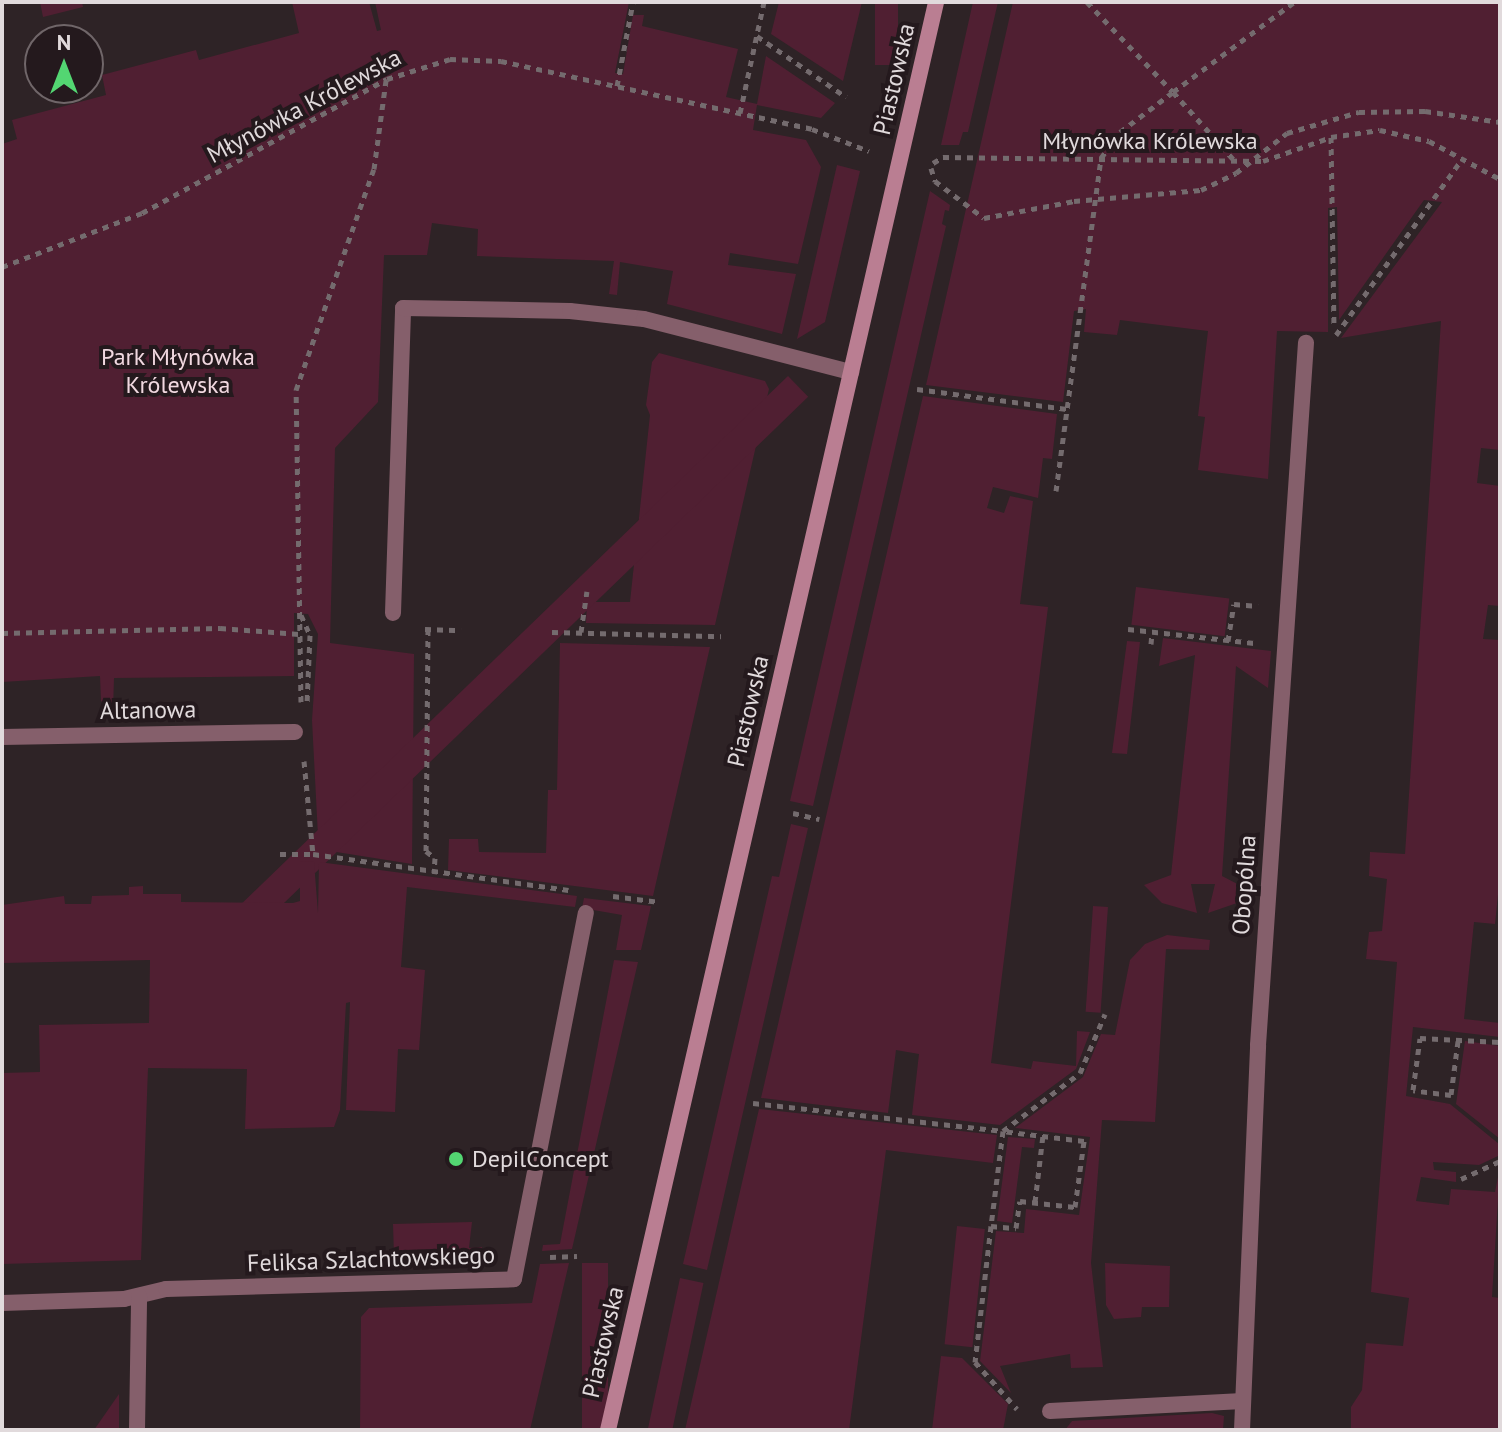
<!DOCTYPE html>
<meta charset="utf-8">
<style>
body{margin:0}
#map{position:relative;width:1502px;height:1432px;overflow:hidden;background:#2e2326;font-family:"PT Sans",sans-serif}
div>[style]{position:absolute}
.green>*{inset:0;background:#501f32;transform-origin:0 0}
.path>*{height:5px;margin-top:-2.5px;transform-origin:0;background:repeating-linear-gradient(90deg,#746b6e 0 6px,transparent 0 12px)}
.lane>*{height:16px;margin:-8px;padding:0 8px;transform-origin:8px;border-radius:8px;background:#855f6b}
.street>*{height:16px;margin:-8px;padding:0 8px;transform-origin:8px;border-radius:8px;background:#855f6b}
.secondary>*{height:16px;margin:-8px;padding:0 8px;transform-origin:8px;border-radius:8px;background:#ba7e92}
.dots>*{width:22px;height:22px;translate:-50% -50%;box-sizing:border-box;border:4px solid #24191d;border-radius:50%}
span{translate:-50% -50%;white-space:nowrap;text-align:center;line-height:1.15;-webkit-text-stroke:8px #24191d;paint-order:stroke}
.street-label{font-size:24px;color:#e1dadc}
.park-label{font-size:24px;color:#f1d8e0}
.poi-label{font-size:24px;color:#e1dadc}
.left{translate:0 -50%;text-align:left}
.frame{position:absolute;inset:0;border:4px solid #e1dadc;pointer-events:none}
.north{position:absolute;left:24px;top:24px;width:80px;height:80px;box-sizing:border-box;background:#24191d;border:2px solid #706669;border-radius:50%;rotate:0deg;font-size:22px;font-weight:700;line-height:32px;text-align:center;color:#e1dadc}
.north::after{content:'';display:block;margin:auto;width:28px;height:36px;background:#53d672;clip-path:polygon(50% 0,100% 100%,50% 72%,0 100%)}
</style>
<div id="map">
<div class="green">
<i style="clip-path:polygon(40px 2px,82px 2px,83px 7px,43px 17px)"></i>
<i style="clip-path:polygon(292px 2px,369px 2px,377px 31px,381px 30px,375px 2px,629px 2px,615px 73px,623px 74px,633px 15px,644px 15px,642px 26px,738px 49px,726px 97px,757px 104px,766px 56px,835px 103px,821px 118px,757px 105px,753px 130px,806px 140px,821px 167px,798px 264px,730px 253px,728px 265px,796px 274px,782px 334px,667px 304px,673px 271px,620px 262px,617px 295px,609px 294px,614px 261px,477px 256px,478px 229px,432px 223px,427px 255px,384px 255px,378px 402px,335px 448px,330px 643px,414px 654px,412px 864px,330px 851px,318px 836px,312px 720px,318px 634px,308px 614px,294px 613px,294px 676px,114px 678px,113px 710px,101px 701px,100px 676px,2px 682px,2px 144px,17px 139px,12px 120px,106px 95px,102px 75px,196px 50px,199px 60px,299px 33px)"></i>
<i style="clip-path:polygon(779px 2px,862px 2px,843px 81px,771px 34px)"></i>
<i style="left:875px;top:2px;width:23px;height:63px"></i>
<i style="clip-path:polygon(973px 2px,998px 2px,968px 132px,963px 132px,959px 145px,941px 145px)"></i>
<i style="clip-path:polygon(1013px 2px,1500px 2px,1500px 450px,1481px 448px,1477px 483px,1500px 486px,1500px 606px,1488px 605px,1483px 639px,1500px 640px,1500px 875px,1495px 924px,1474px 922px,1464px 1019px,1500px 1023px,1500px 1037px,1413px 1027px,1406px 1096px,1450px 1104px,1499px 1144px,1498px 1156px,1479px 1165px,1433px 1162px,1434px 1170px,1456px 1172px,1456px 1182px,1421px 1177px,1416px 1201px,1449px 1205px,1451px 1189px,1495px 1192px,1500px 1167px,1492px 1297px,1500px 1298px,1500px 1430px,1351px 1428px,1351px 1407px,1362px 1390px,1366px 1343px,1403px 1346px,1409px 1298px,1371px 1292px,1397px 962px,1366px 959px,1369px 932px,1382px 931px,1387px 879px,1369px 876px,1370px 852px,1405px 854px,1441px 321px,1341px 338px,1442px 202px,1424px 200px,1339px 320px,1337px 207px,1328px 208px,1328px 332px,1277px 331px,1268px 479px,1198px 470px,1205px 417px,1198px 416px,1208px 331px,1120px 320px,1117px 335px,1084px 332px,1086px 309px,1074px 311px,1063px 402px,926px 385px)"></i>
<i style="clip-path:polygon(837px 165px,860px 171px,825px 322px,797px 339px)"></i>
<i style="clip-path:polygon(930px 191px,950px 205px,949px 211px,945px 210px,942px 224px,946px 226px,813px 806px,790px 801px)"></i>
<i style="clip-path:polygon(659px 353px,765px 381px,769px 389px,715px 625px,586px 623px,587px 602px,630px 602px,650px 415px,646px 405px,652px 362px)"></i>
<i style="left:788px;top:376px;width:29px;height:888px;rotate:46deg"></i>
<i style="clip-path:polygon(923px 396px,1057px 414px,1052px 459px,1043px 458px,1038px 498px,993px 487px,987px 508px,1004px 513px,1010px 496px,1033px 501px,1020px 604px,1048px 607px,991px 1063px,1031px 1069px,1033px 1061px,1076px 1066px,1077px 1031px,1090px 1032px,1076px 1069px,1000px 1125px,912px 1115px,919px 1054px,896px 1050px,888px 1113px,761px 1098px)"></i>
<i style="left:1136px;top:587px;width:94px;height:38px;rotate:7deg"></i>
<i style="clip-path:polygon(1163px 638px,1271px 651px,1268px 688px,1236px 666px,1222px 876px,1247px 889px,1237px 903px,1208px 913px,1215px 884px,1191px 884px,1197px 913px,1162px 903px,1144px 885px,1171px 875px,1195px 655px,1159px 666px)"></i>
<i style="clip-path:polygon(1127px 641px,1140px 642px,1127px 754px,1112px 753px)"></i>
<i style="clip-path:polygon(560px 643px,710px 647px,653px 896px,448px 870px,449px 839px,478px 839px,479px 852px,546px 853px,548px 790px,557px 790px)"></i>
<i style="clip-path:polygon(791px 824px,808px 828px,707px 1270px,683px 1264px,772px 876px,779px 877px)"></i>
<i style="clip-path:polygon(300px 861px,314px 862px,318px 913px,319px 862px,577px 896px,575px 907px,407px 887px,401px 967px,425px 970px,419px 1050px,398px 1049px,395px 1112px,346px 1110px,350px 1002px,346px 1003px,340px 1110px,334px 1127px,245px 1129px,247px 1069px,148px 1068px,141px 1260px,2px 1264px,2px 1073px,40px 1072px,39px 1025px,149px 1023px,150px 960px,2px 963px,2px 905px,64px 896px,65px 904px,91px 904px,92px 896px,129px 895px,129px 887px,143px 886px,143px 894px,181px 894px,181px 902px,293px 903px,300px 901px)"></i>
<i style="clip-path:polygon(584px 898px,651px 906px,641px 950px,616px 950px,622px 915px,582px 908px)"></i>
<i style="left:1093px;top:906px;width:15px;height:106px;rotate:4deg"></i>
<i style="clip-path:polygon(1167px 935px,1210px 940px,1209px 950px,1166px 949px,1155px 1122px,1102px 1120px,1091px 1263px,1103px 1367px,1071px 1368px,1070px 1354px,1000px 1366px,1011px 1393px,980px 1361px,996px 1231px,1024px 1233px,1026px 1209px,1079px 1215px,1090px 1137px,1015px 1128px,1083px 1077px,1101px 1034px,1115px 1035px,1130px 960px,1145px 944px)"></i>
<i style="clip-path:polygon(614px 960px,638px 962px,572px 1249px,542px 1251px,543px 1245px,560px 1244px)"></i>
<i style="clip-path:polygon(1465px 1041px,1500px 1046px,1500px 1139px,1456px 1104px)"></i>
<i style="clip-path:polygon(759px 1109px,997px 1135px,993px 1163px,886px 1150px,849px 1430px,685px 1430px)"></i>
<i style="clip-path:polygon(1008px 1137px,1035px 1139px,1034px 1148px,1022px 1147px,1012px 1223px,997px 1221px)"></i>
<i style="clip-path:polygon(472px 1222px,469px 1248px,482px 1247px,482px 1253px,394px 1256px,393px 1224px)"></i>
<i style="left:957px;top:1226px;width:28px;height:119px;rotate:6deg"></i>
<i style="clip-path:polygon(569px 1263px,530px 1430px,360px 1430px,361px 1317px,369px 1308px,532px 1303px,540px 1264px)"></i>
<i style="left:582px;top:1263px;width:26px;height:171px"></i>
<i style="clip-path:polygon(1105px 1263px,1170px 1266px,1169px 1307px,1142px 1307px,1141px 1317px,1114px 1319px,1106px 1305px)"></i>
<i style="left:680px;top:1278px;width:24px;height:156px;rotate:12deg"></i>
<i style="clip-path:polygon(941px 1356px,962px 1358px,1008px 1404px,1003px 1430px,932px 1430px)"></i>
<i style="clip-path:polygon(119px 1394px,119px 1430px,94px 1430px)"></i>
<i style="clip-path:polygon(1212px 1413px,1224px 1416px,1223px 1430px,1065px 1430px,1072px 1421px)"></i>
</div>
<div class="path">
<i style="left:1087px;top:2px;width:124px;rotate:46.3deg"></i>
<i style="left:1173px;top:92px;width:151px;rotate:-36.6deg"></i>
<i style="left:757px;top:36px;width:108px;rotate:34.4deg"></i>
<i style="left:617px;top:86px;width:86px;rotate:-79.2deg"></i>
<i style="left:740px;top:113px;width:114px;rotate:-77.8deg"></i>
<i style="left:1331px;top:137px;width:189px;rotate:89.1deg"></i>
<i style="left:933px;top:163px;width:12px;rotate:-31deg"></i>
<i style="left:943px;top:157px;width:320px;rotate:0.7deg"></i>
<i style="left:1263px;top:161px;width:72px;rotate:-19.4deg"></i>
<i style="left:1331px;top:137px;width:49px;rotate:-8.1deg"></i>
<i style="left:1380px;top:130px;width:50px;rotate:12.7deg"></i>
<i style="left:1429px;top:141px;width:81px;rotate:28.2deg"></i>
<i style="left:931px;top:168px;width:14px;rotate:73deg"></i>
<i style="left:935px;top:181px;width:61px;rotate:37.1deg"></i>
<i style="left:984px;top:218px;width:92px;rotate:-10.7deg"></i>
<i style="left:1074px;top:201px;width:127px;rotate:-5deg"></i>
<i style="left:1201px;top:190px;width:39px;rotate:-26deg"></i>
<i style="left:1236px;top:173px;width:65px;rotate:-38.1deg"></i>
<i style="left:1287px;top:133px;width:75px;rotate:-16.3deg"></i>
<i style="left:1359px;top:112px;width:66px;rotate:-0.9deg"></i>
<i style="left:1425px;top:111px;width:76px;rotate:8.3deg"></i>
<i style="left:2px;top:267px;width:150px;rotate:-21.1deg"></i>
<i style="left:142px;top:213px;width:279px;rotate:-28.7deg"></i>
<i style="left:387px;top:79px;width:66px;rotate:-17.6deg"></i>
<i style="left:450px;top:59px;width:51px;rotate:2.2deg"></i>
<i style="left:501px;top:61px;width:318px;rotate:12.3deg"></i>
<i style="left:812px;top:129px;width:61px;rotate:21.1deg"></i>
<i style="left:1336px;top:335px;width:216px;rotate:-54.4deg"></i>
<i style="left:917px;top:389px;width:151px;rotate:7.6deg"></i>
<i style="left:1056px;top:491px;width:336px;rotate:-82.3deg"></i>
<i style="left:1101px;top:158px;width:32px;rotate:-54deg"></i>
<i style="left:1120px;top:132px;width:66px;rotate:-37deg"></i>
<i style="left:1173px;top:92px;width:93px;rotate:48.1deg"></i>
<i style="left:301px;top:615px;width:22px;rotate:66deg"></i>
<i style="left:310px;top:635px;width:68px;rotate:92.5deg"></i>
<i style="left:425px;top:629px;width:36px;rotate:2deg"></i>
<i style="left:428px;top:629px;width:222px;rotate:90.5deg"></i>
<i style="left:426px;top:851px;width:11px;rotate:38deg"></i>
<i style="left:435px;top:858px;width:15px;rotate:94deg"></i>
<i style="left:1128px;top:629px;width:127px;rotate:6.3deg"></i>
<i style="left:552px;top:632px;width:169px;rotate:1.4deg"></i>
<i style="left:581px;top:632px;width:41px;rotate:-81.7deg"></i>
<i style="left:2px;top:633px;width:218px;rotate:-1.3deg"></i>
<i style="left:220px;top:628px;width:79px;rotate:4.3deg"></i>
<i style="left:1228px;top:641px;width:37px;rotate:-81deg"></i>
<i style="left:1234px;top:604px;width:24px;rotate:5deg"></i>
<i style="left:1151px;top:644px;width:12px;rotate:-85deg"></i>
<i style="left:301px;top:702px;width:312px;rotate:-90.9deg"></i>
<i style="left:296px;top:390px;width:234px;rotate:-70.6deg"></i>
<i style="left:374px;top:169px;width:90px;rotate:-82.3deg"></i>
<i style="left:304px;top:761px;width:93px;rotate:84.5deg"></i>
<i style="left:793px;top:813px;width:27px;rotate:13deg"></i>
<i style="left:280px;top:854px;width:33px"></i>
<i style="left:313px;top:854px;width:258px;rotate:8deg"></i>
<i style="left:613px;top:896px;width:47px;rotate:7.3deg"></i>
<i style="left:1458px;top:1041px;width:54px;rotate:97.4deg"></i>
<i style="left:1451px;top:1095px;width:38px;rotate:-173deg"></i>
<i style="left:1413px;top:1090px;width:52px;rotate:-82.3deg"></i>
<i style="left:1420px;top:1038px;width:80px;rotate:2.9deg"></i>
<i style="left:753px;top:1103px;width:252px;rotate:6.4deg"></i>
<i style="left:1003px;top:1131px;width:96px;rotate:-37deg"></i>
<i style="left:1080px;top:1073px;width:64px;rotate:-67deg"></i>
<i style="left:1461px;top:1179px;width:43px;rotate:-24.8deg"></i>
<i style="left:1035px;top:1202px;width:67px;rotate:-83.2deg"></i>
<i style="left:991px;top:1226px;width:25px;rotate:5deg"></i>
<i style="left:1016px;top:1228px;width:27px;rotate:-82deg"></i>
<i style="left:1020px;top:1201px;width:55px;rotate:6.2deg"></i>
<i style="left:1075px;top:1207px;width:67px;rotate:-82.2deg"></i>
<i style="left:1084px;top:1141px;width:82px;rotate:-173deg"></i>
<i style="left:1003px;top:1131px;width:96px;rotate:97.2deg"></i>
<i style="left:991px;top:1226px;width:137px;rotate:96.7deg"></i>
<i style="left:975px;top:1362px;width:63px;rotate:48.2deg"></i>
<i style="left:550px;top:1257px;width:27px;rotate:-2deg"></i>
</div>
<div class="lane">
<i style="left:393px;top:613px;width:305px;rotate:-88.1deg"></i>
<i style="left:403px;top:308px;width:167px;rotate:1deg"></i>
<i style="left:570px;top:311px;width:74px;rotate:6.2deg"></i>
<i style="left:644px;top:319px;width:214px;rotate:14.4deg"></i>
<i style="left:1050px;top:1411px;width:193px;rotate:-3deg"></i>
</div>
<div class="street">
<i style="left:2px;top:737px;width:293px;rotate:-1deg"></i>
<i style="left:2px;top:1303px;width:122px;rotate:-1.9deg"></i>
<i style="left:124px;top:1299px;width:43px;rotate:-13.4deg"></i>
<i style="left:166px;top:1289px;width:348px;rotate:-1.6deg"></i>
<i style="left:514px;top:1279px;width:373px;rotate:-78.9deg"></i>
<i style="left:137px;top:1430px;width:134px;rotate:-89.1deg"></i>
<i style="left:1242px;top:1430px;width:385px;rotate:-87.6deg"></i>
<i style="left:1258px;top:1045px;width:704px;rotate:-86.09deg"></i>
</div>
<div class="secondary">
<i style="left:608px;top:1430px;width:1465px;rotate:-77.06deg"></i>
</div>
<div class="dots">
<i style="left:456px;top:1159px;background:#53d672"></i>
</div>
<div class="street-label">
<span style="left:894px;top:79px;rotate:-77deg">Piastowska</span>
<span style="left:304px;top:106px;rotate:-28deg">Młynówka Królewska</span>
<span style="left:1150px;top:141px">Młynówka Królewska</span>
<span style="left:148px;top:710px;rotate:-1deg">Altanowa</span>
<span style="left:748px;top:711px;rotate:-77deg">Piastowska</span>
<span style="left:1244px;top:885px;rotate:-86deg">Obopólna</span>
<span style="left:371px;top:1259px;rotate:-2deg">Feliksa Szlachtowskiego</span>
<span style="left:603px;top:1342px;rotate:-77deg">Piastowska</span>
</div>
<div class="park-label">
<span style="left:178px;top:371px">Park Młynówka<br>Królewska</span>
</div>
<div class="poi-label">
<span class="left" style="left:472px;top:1159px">DepilConcept</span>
</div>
<div class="frame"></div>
<div class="north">N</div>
</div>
